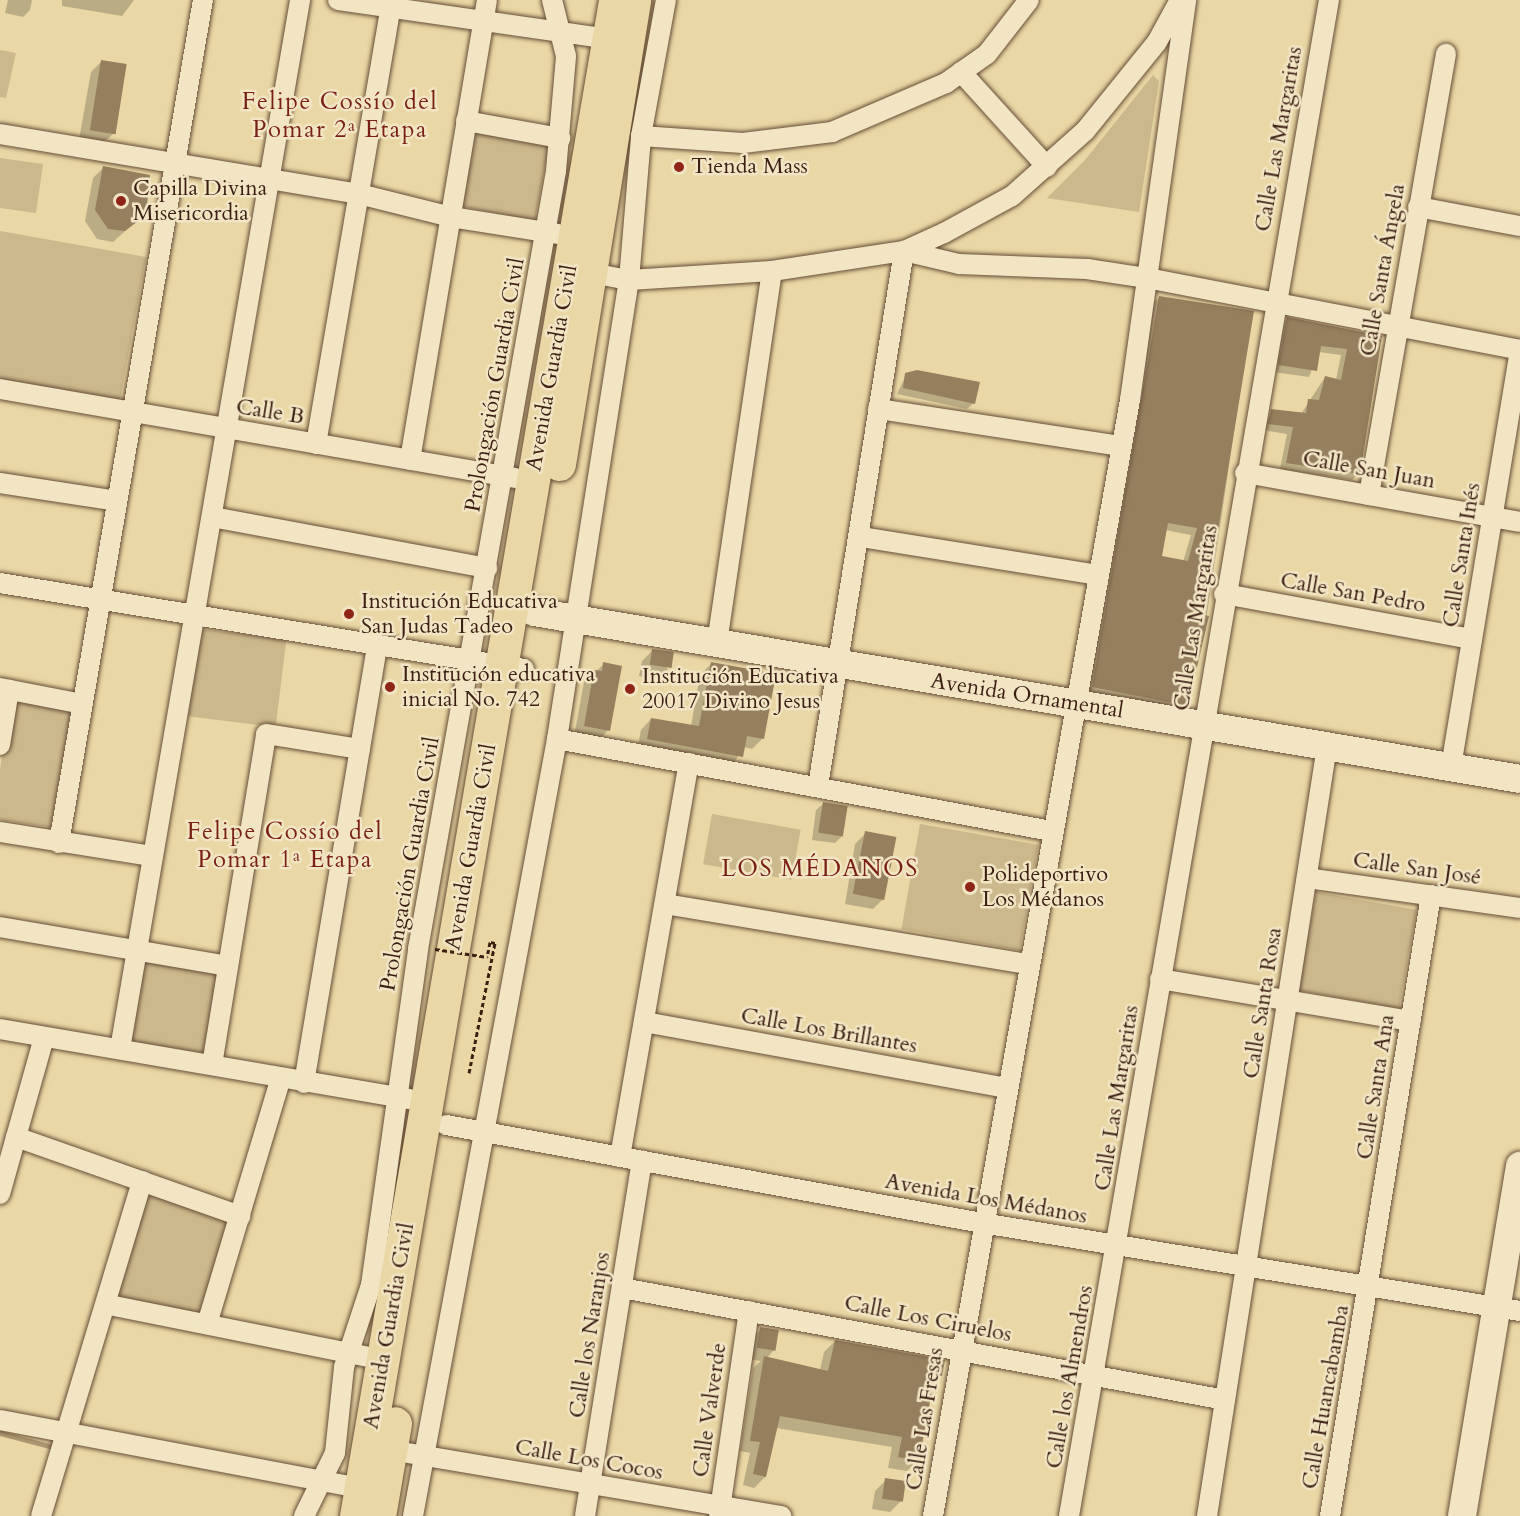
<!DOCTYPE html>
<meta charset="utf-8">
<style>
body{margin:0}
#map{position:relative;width:1520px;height:1516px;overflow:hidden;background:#e9d7a5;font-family:Cardo,serif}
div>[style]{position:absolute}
.green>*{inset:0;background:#cbb88c;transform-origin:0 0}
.shadow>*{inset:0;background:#0003}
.stream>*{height:5px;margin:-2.5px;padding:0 2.5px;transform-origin:2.5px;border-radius:2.5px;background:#ae9873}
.building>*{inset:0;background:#957f5e;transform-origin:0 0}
.path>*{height:3px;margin-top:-1.5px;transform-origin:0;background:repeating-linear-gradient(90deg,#3b1f12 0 4.5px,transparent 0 7.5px)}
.roads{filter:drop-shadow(0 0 2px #664d37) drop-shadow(0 0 2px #664d37)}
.street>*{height:20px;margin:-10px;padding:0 10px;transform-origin:10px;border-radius:10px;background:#f1e5c4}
.secondary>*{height:28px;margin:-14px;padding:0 14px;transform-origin:14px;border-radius:14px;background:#f1e5c4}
.highway>*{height:33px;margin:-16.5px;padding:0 16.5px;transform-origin:16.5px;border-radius:16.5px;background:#e9d7a5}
.path-bridge>*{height:3px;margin-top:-1.5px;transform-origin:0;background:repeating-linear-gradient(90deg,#3b1f12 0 4.5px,transparent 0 7.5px)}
.dots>*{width:16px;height:16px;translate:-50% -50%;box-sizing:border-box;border:3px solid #f1e5c4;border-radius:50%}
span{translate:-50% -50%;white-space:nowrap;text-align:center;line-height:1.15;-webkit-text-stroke:5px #f1e5c4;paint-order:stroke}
.street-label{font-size:22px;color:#3b1f12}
.poi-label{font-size:22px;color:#3b1f12}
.left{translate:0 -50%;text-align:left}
.neighbourhood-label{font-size:24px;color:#7a1f14;letter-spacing:1.5px}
</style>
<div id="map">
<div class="green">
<i style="clip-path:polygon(0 50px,16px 53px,6px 98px,0 97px)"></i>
<i style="clip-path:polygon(1153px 75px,1159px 81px,1139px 212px,1047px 198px,1085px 160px)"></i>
<i style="left:472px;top:129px;width:79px;height:78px;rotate:11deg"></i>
<i style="clip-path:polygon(0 158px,43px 164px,36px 213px,0 208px)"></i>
<i style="clip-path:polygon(0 231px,146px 257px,120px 401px,0 379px)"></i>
<i style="left:199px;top:629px;width:88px;height:88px;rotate:7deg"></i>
<i style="clip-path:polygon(13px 695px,72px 706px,51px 827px,0 820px,0 769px)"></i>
<i style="left:712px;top:814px;width:90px;height:51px;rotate:10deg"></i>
<i style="left:920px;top:824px;width:120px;height:107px;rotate:10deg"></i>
<i style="left:1316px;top:892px;width:102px;height:100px;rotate:10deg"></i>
<i style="left:143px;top:956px;width:79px;height:88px;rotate:11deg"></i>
<i style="left:144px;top:1194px;width:90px;height:108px;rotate:15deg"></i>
</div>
<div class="shadow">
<i style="clip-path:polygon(8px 0,32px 0,30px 10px,23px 17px,5px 13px)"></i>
<i style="clip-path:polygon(62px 0,134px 0,122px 16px,62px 6px)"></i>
<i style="clip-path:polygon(102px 61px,113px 134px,102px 144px,79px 140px,91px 72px)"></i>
<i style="clip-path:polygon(104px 167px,144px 214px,113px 242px,97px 239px,85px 221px,93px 178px)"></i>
<i style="clip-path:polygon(evenodd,1160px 297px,1252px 312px,1204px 634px,1187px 705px,1179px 713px,1085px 694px,1152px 304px,1160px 297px,1165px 530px,1191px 535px,1183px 562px,1160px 557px,1165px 530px)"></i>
<i style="clip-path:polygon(1287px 319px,1380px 337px,1358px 474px,1352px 480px,1280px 469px,1287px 434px,1263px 430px,1272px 410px,1301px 414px,1325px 377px,1336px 380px,1341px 355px,1319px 352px,1309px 377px,1273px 372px,1281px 325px)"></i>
<i style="clip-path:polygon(906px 375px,974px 403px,967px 409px,897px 394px)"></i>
<i style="clip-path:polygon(653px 650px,668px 669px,657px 680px,639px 676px,642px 661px)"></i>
<i style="clip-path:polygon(604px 664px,608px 730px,598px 741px,574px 737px,584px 682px)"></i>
<i style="clip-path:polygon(711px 664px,763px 738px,752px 749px,744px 747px,731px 767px,637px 750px,641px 730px,651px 719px,691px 726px,700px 675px)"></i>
<i style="clip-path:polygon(823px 804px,842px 836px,835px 843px,812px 840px,816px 810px)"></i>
<i style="clip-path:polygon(866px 833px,884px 898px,873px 909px,845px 904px,855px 844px)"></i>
<i style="clip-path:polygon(761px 1329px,774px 1350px,767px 1358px,820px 1370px,824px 1352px,835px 1341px,941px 1375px,932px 1384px,918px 1460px,907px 1471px,888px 1468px,892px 1447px,776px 1428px,765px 1477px,754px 1488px,743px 1485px,750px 1453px,740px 1451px,753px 1368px,761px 1361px,747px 1359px,750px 1340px)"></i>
<i style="clip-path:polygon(886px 1480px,901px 1501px,890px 1512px,872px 1509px,875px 1491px)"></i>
</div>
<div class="stream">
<i style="left:0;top:1433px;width:55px;rotate:14.8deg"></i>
</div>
<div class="building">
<i style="left:101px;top:60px;width:26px;height:71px;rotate:9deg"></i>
<i style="clip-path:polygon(103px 166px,150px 175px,146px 215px,125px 231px,108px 229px,95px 210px)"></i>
<i style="clip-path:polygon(evenodd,1159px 296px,1254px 311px,1204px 615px,1209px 616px,1188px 706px,1092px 687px,1159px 296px,1168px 523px,1197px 528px,1188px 561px,1162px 556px,1168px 523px)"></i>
<i style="clip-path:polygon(1287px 317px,1382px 336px,1360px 474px,1286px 463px,1293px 427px,1268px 424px,1271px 409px,1306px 413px,1308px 399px,1319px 400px,1325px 376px,1341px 380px,1347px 349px,1321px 346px,1317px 371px,1278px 365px)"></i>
<i style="clip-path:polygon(917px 370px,980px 382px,975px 404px,903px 388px,905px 373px)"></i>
<i style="left:652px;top:649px;width:22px;height:16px;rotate:8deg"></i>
<i style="clip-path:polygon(603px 662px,622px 666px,610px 731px,584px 726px,594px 670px,602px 671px)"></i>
<i style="clip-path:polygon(711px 662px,776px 674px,764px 739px,747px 736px,743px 757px,647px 739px,651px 718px,699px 726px)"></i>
<i style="left:823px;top:802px;width:25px;height:31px;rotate:9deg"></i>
<i style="left:865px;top:831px;width:32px;height:64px;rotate:11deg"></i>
<i style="left:760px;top:1327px;width:19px;height:21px;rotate:9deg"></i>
<i style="clip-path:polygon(835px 1340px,945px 1360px,942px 1376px,935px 1375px,919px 1461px,898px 1457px,902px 1437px,780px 1416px,766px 1477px,753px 1474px,760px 1442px,750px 1441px,764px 1356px,828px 1371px)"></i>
<i style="left:885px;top:1478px;width:21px;height:21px;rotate:8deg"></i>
</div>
<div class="path">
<i style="left:469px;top:1073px;width:133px;rotate:-78.7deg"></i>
<i style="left:495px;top:943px;width:5px;rotate:-169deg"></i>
<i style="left:490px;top:942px;width:15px;rotate:101deg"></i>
</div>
<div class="roads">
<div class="street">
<i style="left:338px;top:0;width:272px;rotate:8.2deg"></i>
<i style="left:961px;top:72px;width:128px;rotate:47.8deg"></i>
<i style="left:466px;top:121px;width:96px;rotate:10.3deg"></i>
<i style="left:0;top:134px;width:364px;rotate:9.5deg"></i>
<i style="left:359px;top:194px;width:95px;rotate:14deg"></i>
<i style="left:451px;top:217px;width:108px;rotate:9deg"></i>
<i style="left:641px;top:136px;width:102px;rotate:3.9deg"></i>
<i style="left:743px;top:143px;width:90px;rotate:-7deg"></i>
<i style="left:832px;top:132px;width:124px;rotate:-23.3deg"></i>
<i style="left:946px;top:83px;width:50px;rotate:-35.3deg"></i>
<i style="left:987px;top:54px;width:68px;rotate:-52.1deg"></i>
<i style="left:1418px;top:207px;width:104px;rotate:10.6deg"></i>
<i style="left:592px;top:273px;width:38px;rotate:11deg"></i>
<i style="left:629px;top:280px;width:143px;rotate:-3.6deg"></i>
<i style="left:772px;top:271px;width:134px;rotate:-8.6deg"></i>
<i style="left:904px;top:251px;width:44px;rotate:-24.2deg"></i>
<i style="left:944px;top:233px;width:77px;rotate:-28.6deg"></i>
<i style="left:1012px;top:196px;width:98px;rotate:-41.7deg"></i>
<i style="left:1085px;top:131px;width:114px;rotate:-51deg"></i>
<i style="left:1157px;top:42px;width:48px;rotate:-61.3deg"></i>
<i style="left:0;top:389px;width:523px;rotate:9.8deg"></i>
<i style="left:878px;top:409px;width:246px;rotate:8.7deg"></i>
<i style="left:316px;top:444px;width:441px;rotate:-80.3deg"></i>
<i style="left:410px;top:460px;width:466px;rotate:-80.5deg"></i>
<i style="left:1245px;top:473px;width:279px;rotate:10.1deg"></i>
<i style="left:0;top:483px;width:118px;rotate:8.7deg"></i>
<i style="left:1369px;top:495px;width:448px;rotate:-80.1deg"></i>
<i style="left:212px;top:517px;width:280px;rotate:10.5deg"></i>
<i style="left:861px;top:537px;width:239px;rotate:9.1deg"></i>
<i style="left:0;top:583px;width:531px;rotate:9.32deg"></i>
<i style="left:1224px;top:594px;width:252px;rotate:10.3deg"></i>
<i style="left:717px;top:643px;width:376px;rotate:-81.6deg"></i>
<i style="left:0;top:688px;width:84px;rotate:11deg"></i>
<i style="left:557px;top:739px;width:502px;rotate:10.55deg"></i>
<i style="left:0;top:745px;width:56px;rotate:-80.7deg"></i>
<i style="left:818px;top:786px;width:542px;rotate:-80.87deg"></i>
<i style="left:904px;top:251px;width:57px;rotate:13.3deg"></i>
<i style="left:959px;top:264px;width:128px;rotate:2.2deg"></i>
<i style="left:1087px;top:269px;width:61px;rotate:8.5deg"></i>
<i style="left:1147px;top:278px;width:380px;rotate:10.9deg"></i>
<i style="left:1520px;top:350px;width:423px;rotate:99.4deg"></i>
<i style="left:0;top:832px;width:153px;rotate:9deg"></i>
<i style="left:59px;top:843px;width:855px;rotate:-80.31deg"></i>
<i style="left:1307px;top:878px;width:215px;rotate:8deg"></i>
<i style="left:665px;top:904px;width:367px;rotate:9.4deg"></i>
<i style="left:0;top:927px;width:231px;rotate:9.7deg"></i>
<i style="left:1160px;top:979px;width:254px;rotate:9.5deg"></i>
<i style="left:644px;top:1022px;width:368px;rotate:10.3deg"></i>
<i style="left:0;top:1029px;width:416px;rotate:9.7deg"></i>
<i style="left:120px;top:1049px;width:1064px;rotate:-80.26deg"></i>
<i style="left:212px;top:1065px;width:335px;rotate:-80.7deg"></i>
<i style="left:266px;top:734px;width:95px;rotate:9.1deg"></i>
<i style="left:304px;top:1083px;width:444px;rotate:-80.5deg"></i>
<i style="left:446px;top:1125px;width:545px;rotate:10.36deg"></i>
<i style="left:982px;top:1223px;width:545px;rotate:9.29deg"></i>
<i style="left:16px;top:1137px;width:238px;rotate:19.4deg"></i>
<i style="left:620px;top:1157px;width:400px;rotate:-80.1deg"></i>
<i style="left:0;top:1194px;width:163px;rotate:-74.3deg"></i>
<i style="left:622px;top:1288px;width:613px;rotate:10.52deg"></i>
<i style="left:109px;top:1305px;width:280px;rotate:11.3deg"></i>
<i style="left:207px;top:1324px;width:257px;rotate:-73.3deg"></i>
<i style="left:0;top:1420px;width:366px;rotate:10.7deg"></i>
<i style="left:390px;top:1450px;width:397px;rotate:9.6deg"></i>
<i style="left:41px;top:1516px;width:350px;rotate:-73.2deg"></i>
<i style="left:304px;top:1516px;width:70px;rotate:-63.8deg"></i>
<i style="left:335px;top:1453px;width:86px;rotate:-84deg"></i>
<i style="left:344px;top:1367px;width:86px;rotate:-71.8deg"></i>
<i style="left:371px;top:1285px;width:339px;rotate:-82deg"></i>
<i style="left:418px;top:949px;width:790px;rotate:-79.94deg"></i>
<i style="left:556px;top:171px;width:115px;rotate:-85deg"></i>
<i style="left:566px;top:56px;width:58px;rotate:-104deg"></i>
<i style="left:413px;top:1516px;width:790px;rotate:-79.5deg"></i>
<i style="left:557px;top:739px;width:465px;rotate:-81.1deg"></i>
<i style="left:629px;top:280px;width:144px;rotate:-85.2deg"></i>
<i style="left:641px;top:136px;width:138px;rotate:-79.6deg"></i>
<i style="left:585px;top:1516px;width:360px;rotate:-80.9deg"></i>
<i style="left:719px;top:1516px;width:207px;rotate:-81.7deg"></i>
<i style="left:933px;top:1516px;width:1133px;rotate:-79.99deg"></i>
<i style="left:1130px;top:400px;width:404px;rotate:-82deg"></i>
<i style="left:1069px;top:1516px;width:1538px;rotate:-80.27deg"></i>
<i style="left:1207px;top:1516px;width:779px;rotate:-81.14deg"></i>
<i style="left:1330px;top:1516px;width:629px;rotate:-80.76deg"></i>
</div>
<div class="secondary">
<i style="left:534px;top:612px;width:1000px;rotate:9.61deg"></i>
<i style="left:1462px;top:1516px;width:355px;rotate:-80.6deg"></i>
</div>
<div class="highway">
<i style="left:559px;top:464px;width:470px;rotate:-80.8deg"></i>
<i style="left:356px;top:1516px;width:1538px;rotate:-80.3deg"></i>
<i style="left:379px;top:1516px;width:94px;rotate:-80.2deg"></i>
</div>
</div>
<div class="path-bridge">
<i style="left:435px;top:949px;width:53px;rotate:8.7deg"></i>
</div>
<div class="dots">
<i style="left:679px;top:167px;background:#8f2418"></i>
<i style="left:121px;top:201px;background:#8f2418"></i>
<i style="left:349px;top:614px;background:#8f2418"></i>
<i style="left:390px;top:687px;background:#8f2418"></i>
<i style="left:630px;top:689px;background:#8f2418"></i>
<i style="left:970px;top:887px;background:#8f2418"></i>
</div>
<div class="street-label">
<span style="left:1279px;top:139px;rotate:-80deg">Calle Las Margaritas</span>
<span style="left:1383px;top:270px;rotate:-80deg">Calle Santa Ángela</span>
<span style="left:552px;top:368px;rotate:-80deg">Avenida Guardia Civil</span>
<span style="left:495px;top:385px;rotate:-80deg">Prolongación Guardia Civil</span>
<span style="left:270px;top:412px;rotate:9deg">Calle B</span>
<span style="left:1369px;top:470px;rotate:10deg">Calle San Juan</span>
<span style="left:1462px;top:555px;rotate:-81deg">Calle Santa Inés</span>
<span style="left:1353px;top:593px;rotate:10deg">Calle San Pedro</span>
<span style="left:1196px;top:618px;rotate:-81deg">Calle Las Margaritas</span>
<span style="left:1027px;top:696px;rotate:9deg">Avenida Ornamental</span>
<span style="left:471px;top:847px;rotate:-80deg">Avenida Guardia Civil</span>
<span style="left:410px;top:864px;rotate:-80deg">Prolongación Guardia Civil</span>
<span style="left:1417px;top:869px;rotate:8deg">Calle San José</span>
<span style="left:1263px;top:1003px;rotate:-81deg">Calle Santa Rosa</span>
<span style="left:829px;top:1031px;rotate:10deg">Calle Los Brillantes</span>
<span style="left:1376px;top:1087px;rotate:-81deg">Calle Santa Ana</span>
<span style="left:1117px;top:1098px;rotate:-81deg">Calle Las Margaritas</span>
<span style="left:986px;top:1199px;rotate:10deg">Avenida Los Médanos</span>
<span style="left:928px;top:1319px;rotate:11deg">Calle Los Ciruelos</span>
<span style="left:389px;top:1326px;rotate:-80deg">Avenida Guardia Civil</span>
<span style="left:590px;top:1335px;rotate:-81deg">Calle los Naranjos</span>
<span style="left:1070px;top:1377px;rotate:-80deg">Calle los Almendros</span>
<span style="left:1326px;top:1397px;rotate:-80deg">Calle Huancabamba</span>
<span style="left:710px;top:1410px;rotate:-82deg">Calle Valverde</span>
<span style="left:925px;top:1419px;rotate:-81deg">Calle Las Fresas</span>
<span style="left:589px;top:1460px;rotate:10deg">Calle Los Cocos</span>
</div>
<div class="poi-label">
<span class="left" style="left:691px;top:167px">Tienda Mass</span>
<span class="left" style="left:133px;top:201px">Capilla Divina<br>Misericordia</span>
<span class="left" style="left:361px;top:614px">Institución Educativa<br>San Judas Tadeo</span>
<span class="left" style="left:402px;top:687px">Institución educativa<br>inicial No. 742</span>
<span class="left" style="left:642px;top:689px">Institución Educativa<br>20017 Divino Jesus</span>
<span class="left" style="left:982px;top:887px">Polideportivo<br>Los Médanos</span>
</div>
<div class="neighbourhood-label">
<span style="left:340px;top:116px">Felipe Cossío del<br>Pomar 2ª Etapa</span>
<span style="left:285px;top:846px">Felipe Cossío del<br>Pomar 1ª Etapa</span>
<span style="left:820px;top:869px">LOS MÉDANOS</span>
</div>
</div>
